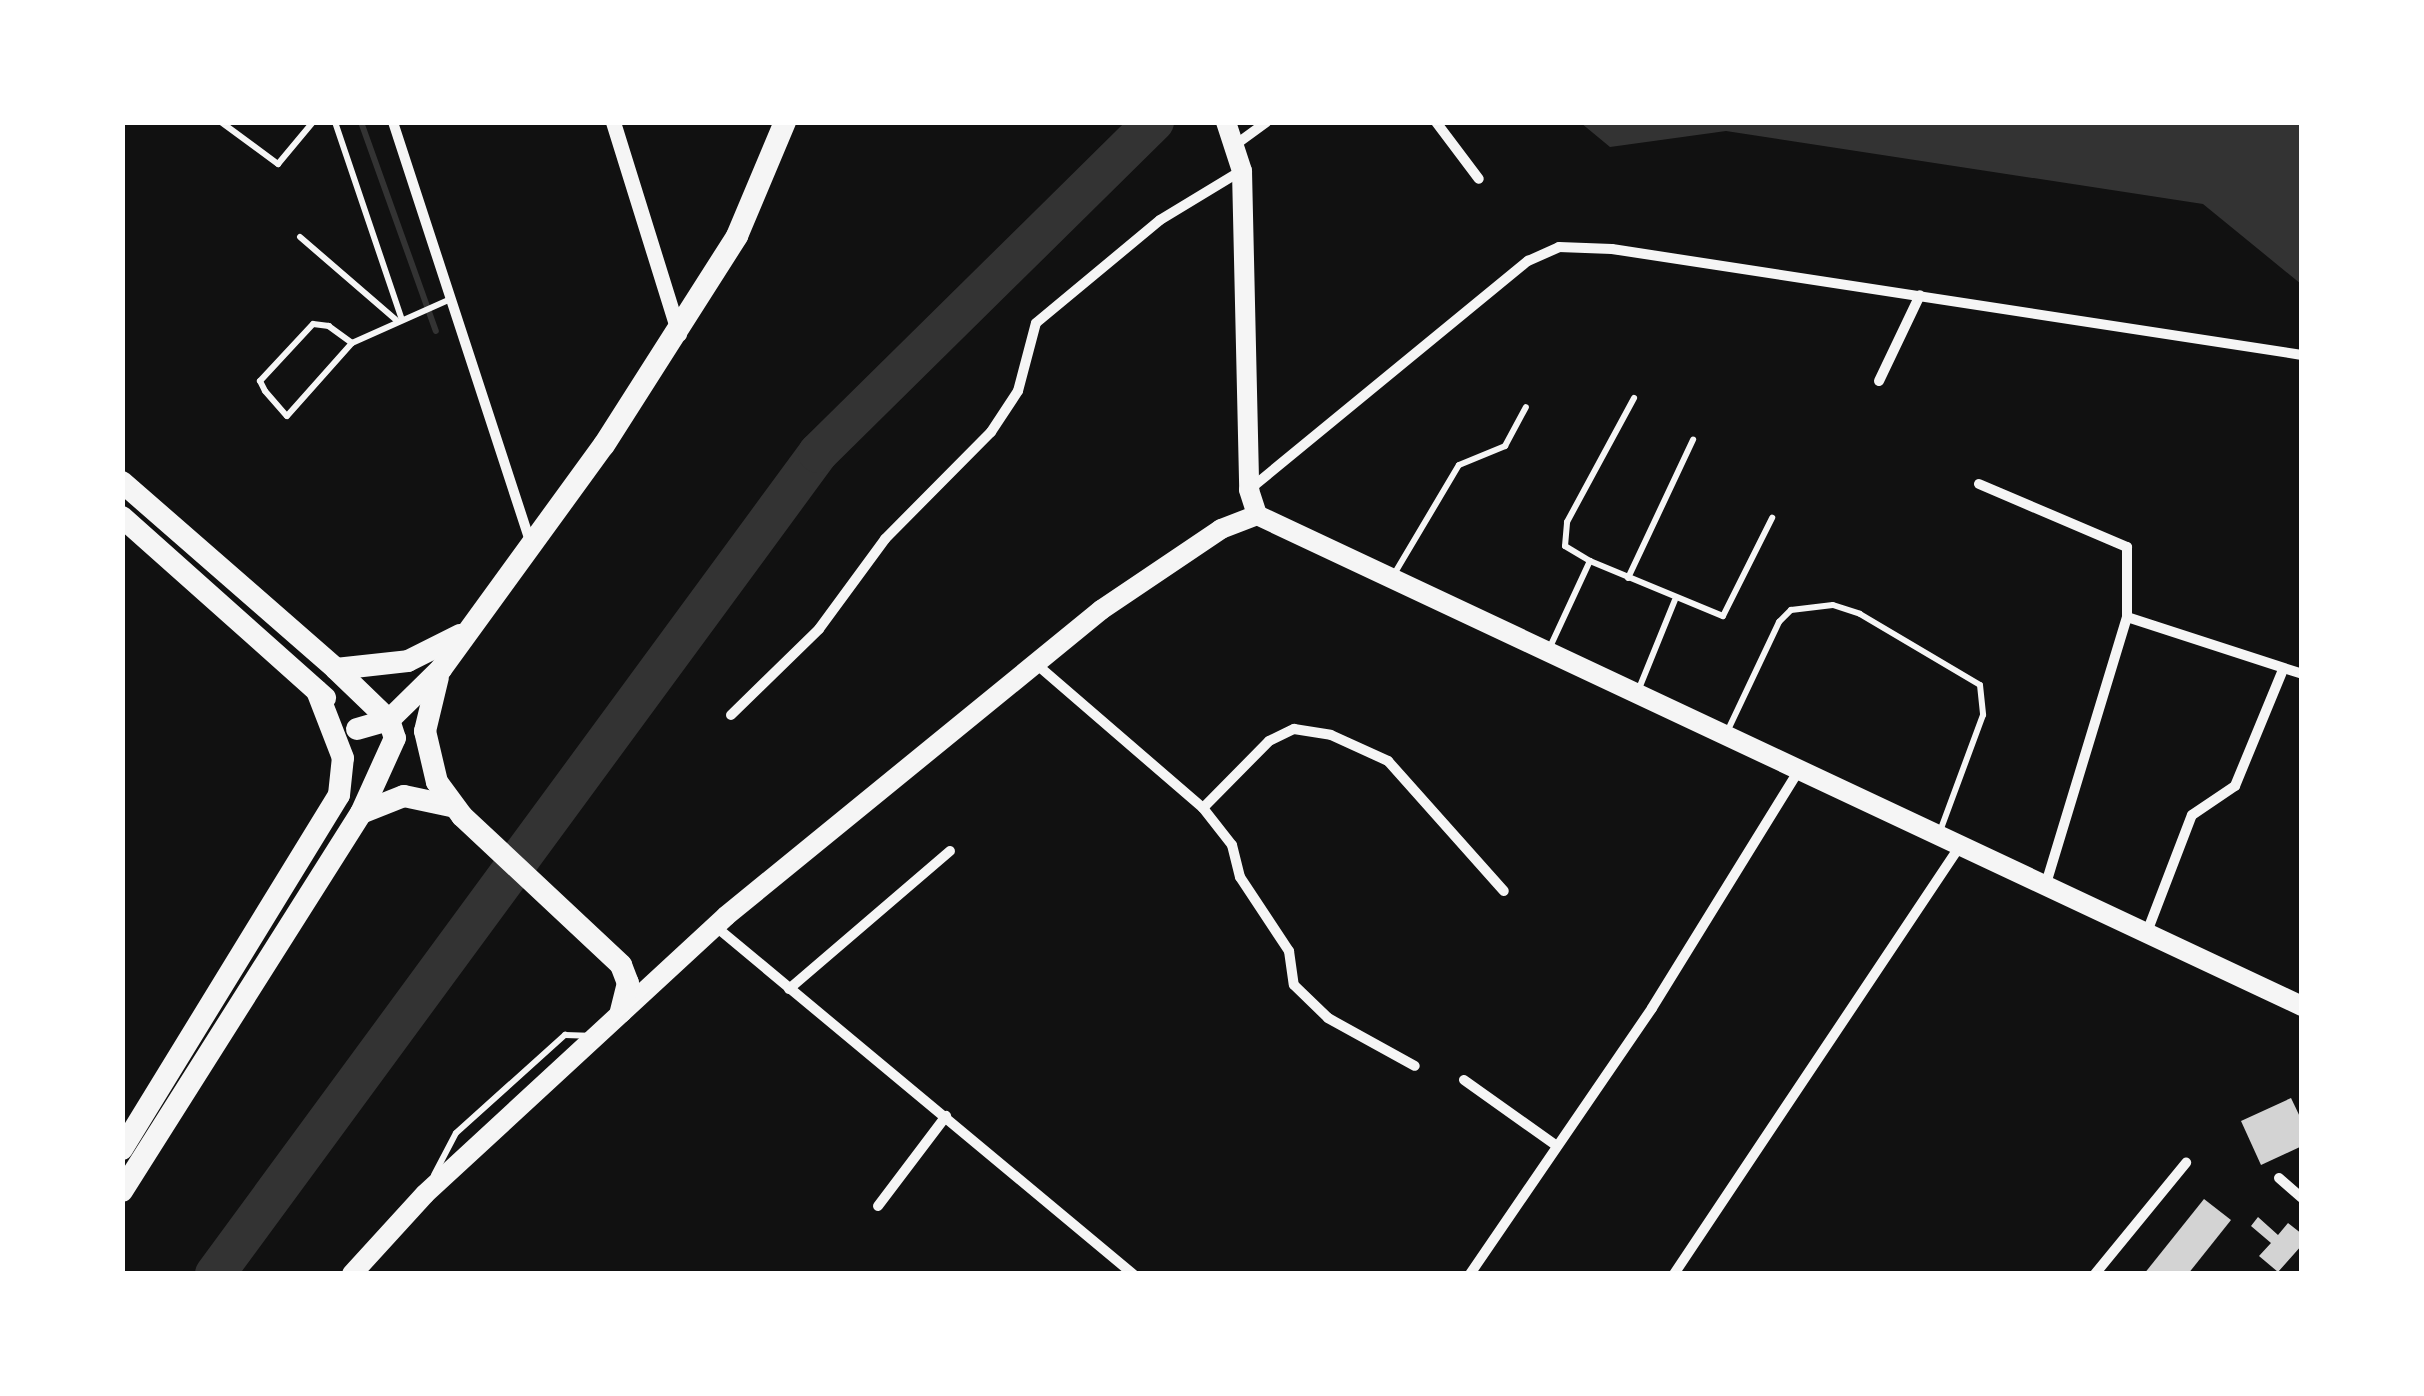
<!DOCTYPE html>
<style>
body{margin:0}
#map{position:relative;width:2424px;height:1396px;overflow:hidden;background:#111;font-family:"DejaVu Sans",sans-serif}
div>[style]{position:absolute}
.water>*{inset:0;background:#333}
.stream>*{height:6px;margin:-3px;padding:0 3px;transform-origin:3px;border-radius:3px;background:#333}
.river>*{height:40px;margin:-20px;padding:0 20px;transform-origin:20px;border-radius:20px;background:#333}
.building>*{inset:0;background:#d3d3d3}
.service>*{height:6px;margin:-3px;padding:0 3px;transform-origin:3px;border-radius:3px;background:#f5f5f5}
.minor>*{height:10px;margin:-5px;padding:0 5px;transform-origin:5px;border-radius:5px;background:#f5f5f5}
.tertiary>*{height:15px;margin:-7.5px;padding:0 7.5px;transform-origin:7.5px;border-radius:7.5px;background:#f5f5f5}
.primary>*{height:20px;margin:-10px;padding:0 10px;transform-origin:10px;border-radius:10px;background:#f5f5f5}
.trunk>*{height:22px;margin:-11px;padding:0 11px;transform-origin:11px;border-radius:11px;background:#f5f5f5}
span{translate:-50% -50%;white-space:nowrap;text-align:center;line-height:1.15;-webkit-text-stroke:10px #fff;paint-order:stroke}
.frame{position:absolute;inset:0;border:125px solid #fff;pointer-events:none}
</style>
<div id="map">
<div class="water">
<i style="clip-path:polygon(1581px 123px,2301px 123px,2301px 284px,2203px 204px,1726px 131px,1610px 147px)"></i>
</div>
<div class="stream">
<i style="left:361px;top:122px;width:222px;rotate:70.3deg"></i>
</div>
<div class="river">
<i style="left:215px;top:1274px;width:1019px;rotate:-53.7deg"></i>
<i style="left:818px;top:453px;width:472px;rotate:-44.6deg"></i>
</div>
<div class="building">
<i style="clip-path:polygon(2291px 1098px,2302px 1121px,2302px 1146px,2261px 1165px,2241px 1121px)"></i>
<i style="clip-path:polygon(2204px 1199px,2231px 1220px,2188px 1274px,2144px 1274px)"></i>
<i style="clip-path:polygon(2258px 1217px,2278px 1235px,2288px 1223px,2302px 1234px,2302px 1245px,2278px 1272px,2259px 1256px,2271px 1243px,2251px 1226px)"></i>
</div>
<div class="service">
<i style="left:221px;top:122px;width:71px;rotate:36.4deg"></i>
<i style="left:278px;top:164px;width:55px;rotate:-50.2deg"></i>
<i style="left:335px;top:122px;width:206px;rotate:71.3deg"></i>
<i style="left:300px;top:237px;width:127px;rotate:40.8deg"></i>
<i style="left:352px;top:343px;width:29px;rotate:-144deg"></i>
<i style="left:329px;top:326px;width:16px;rotate:-173deg"></i>
<i style="left:313px;top:324px;width:78px;rotate:132.9deg"></i>
<i style="left:260px;top:381px;width:11px;rotate:63deg"></i>
<i style="left:265px;top:391px;width:33px;rotate:49deg"></i>
<i style="left:287px;top:416px;width:98px;rotate:-48.3deg"></i>
<i style="left:352px;top:343px;width:108px;rotate:-24deg"></i>
<i style="left:1590px;top:561px;width:144px;rotate:22.5deg"></i>
<i style="left:1723px;top:616px;width:110px;rotate:-63.4deg"></i>
<i style="left:1393px;top:576px;width:129px;rotate:-59.3deg"></i>
<i style="left:1459px;top:465px;width:50px;rotate:-22.4deg"></i>
<i style="left:1505px;top:446px;width:44px;rotate:-61.7deg"></i>
<i style="left:1628px;top:578px;width:153px;rotate:-64.8deg"></i>
<i style="left:1550px;top:647px;width:95px;rotate:-65.1deg"></i>
<i style="left:1590px;top:561px;width:29px;rotate:-149deg"></i>
<i style="left:1565px;top:546px;width:24px;rotate:-85deg"></i>
<i style="left:1567px;top:522px;width:141px;rotate:-61.6deg"></i>
<i style="left:1638px;top:691px;width:98px;rotate:-67.9deg"></i>
<i style="left:1727px;top:732px;width:122px;rotate:-64.7deg"></i>
<i style="left:1779px;top:622px;width:17px;rotate:-45deg"></i>
<i style="left:1791px;top:610px;width:42px;rotate:-6.8deg"></i>
<i style="left:1833px;top:605px;width:28px;rotate:18deg"></i>
<i style="left:1860px;top:614px;width:139px;rotate:30.6deg"></i>
<i style="left:1980px;top:685px;width:30px;rotate:84deg"></i>
<i style="left:1983px;top:715px;width:124px;rotate:110.3deg"></i>
<i style="left:434px;top:1175px;width:47px;rotate:-62.4deg"></i>
<i style="left:456px;top:1133px;width:147px;rotate:-42deg"></i>
<i style="left:565px;top:1035px;width:23px;rotate:2deg"></i>
</div>
<div class="minor">
<i style="left:393px;top:122px;width:440px;rotate:71.9deg"></i>
<i style="left:1436px;top:122px;width:71px;rotate:53deg"></i>
<i style="left:1235px;top:145px;width:39px;rotate:-36deg"></i>
<i style="left:1879px;top:381px;width:95px;rotate:-64.5deg"></i>
<i style="left:1979px;top:484px;width:161px;rotate:23.1deg"></i>
<i style="left:2127px;top:547px;width:70px;rotate:90deg"></i>
<i style="left:2127px;top:617px;width:278px;rotate:106.9deg"></i>
<i style="left:1250px;top:489px;width:360px;rotate:-39.4deg"></i>
<i style="left:1528px;top:261px;width:34px;rotate:-24deg"></i>
<i style="left:1559px;top:247px;width:53px;rotate:2.2deg"></i>
<i style="left:1612px;top:249px;width:698px;rotate:8.73deg"></i>
<i style="left:2127px;top:617px;width:184px;rotate:18deg"></i>
<i style="left:1035px;top:663px;width:222px;rotate:40.8deg"></i>
<i style="left:1203px;top:808px;width:47px;rotate:51.9deg"></i>
<i style="left:1232px;top:845px;width:33px;rotate:76deg"></i>
<i style="left:1240px;top:877px;width:89px;rotate:56.5deg"></i>
<i style="left:1289px;top:951px;width:34px;rotate:82deg"></i>
<i style="left:1294px;top:985px;width:47px;rotate:44.1deg"></i>
<i style="left:1328px;top:1018px;width:99px;rotate:28.9deg"></i>
<i style="left:731px;top:715px;width:123px;rotate:-44.3deg"></i>
<i style="left:819px;top:629px;width:112px;rotate:-53.7deg"></i>
<i style="left:885px;top:539px;width:151px;rotate:-45.3deg"></i>
<i style="left:991px;top:432px;width:49px;rotate:-56.6deg"></i>
<i style="left:1018px;top:391px;width:70px;rotate:-75.2deg"></i>
<i style="left:1036px;top:323px;width:161px;rotate:-39.7deg"></i>
<i style="left:1160px;top:220px;width:95px;rotate:-31.2deg"></i>
<i style="left:1203px;top:808px;width:94px;rotate:-45.4deg"></i>
<i style="left:1269px;top:741px;width:28px;rotate:-26deg"></i>
<i style="left:1294px;top:729px;width:37px;rotate:9deg"></i>
<i style="left:1331px;top:735px;width:63px;rotate:24.5deg"></i>
<i style="left:1388px;top:761px;width:174px;rotate:48.3deg"></i>
<i style="left:715px;top:926px;width:544px;rotate:39.78deg"></i>
<i style="left:2147px;top:932px;width:125px;rotate:-69deg"></i>
<i style="left:2192px;top:815px;width:52px;rotate:-34deg"></i>
<i style="left:2235px;top:786px;width:123px;rotate:-67.6deg"></i>
<i style="left:789px;top:989px;width:212px;rotate:-40.6deg"></i>
<i style="left:1464px;top:1080px;width:114px;rotate:35.4deg"></i>
<i style="left:2279px;top:1178px;width:30px;rotate:41deg"></i>
<i style="left:878px;top:1206px;width:113px;rotate:-52.9deg"></i>
<i style="left:1470px;top:1274px;width:322px;rotate:-55.6deg"></i>
<i style="left:1652px;top:1008px;width:280px;rotate:-58.3deg"></i>
<i style="left:1674px;top:1274px;width:518px;rotate:-56.25deg"></i>
<i style="left:2095px;top:1274px;width:144px;rotate:-50.7deg"></i>
</div>
<div class="tertiary">
<i style="left:613px;top:122px;width:222px;rotate:72.7deg"></i>
</div>
<div class="primary">
<i style="left:1226px;top:122px;width:52px;rotate:71.9deg"></i>
<i style="left:1242px;top:171px;width:319px;rotate:88.7deg"></i>
<i style="left:1249px;top:490px;width:26px;rotate:72deg"></i>
<i style="left:1257px;top:515px;width:1155px;rotate:25.17deg"></i>
<i style="left:352px;top:1274px;width:108px;rotate:-47.6deg"></i>
<i style="left:425px;top:1194px;width:410px;rotate:-42.7deg"></i>
<i style="left:726px;top:916px;width:484px;rotate:-39.2deg"></i>
<i style="left:1101px;top:610px;width:145px;rotate:-34deg"></i>
<i style="left:1221px;top:529px;width:39px;rotate:-21deg"></i>
</div>
<div class="trunk">
<i style="left:122px;top:482px;width:284px;rotate:41.1deg"></i>
<i style="left:336px;top:669px;width:74px;rotate:43.9deg"></i>
<i style="left:389px;top:720px;width:19px;rotate:72deg"></i>
<i style="left:395px;top:738px;width:82px;rotate:114.4deg"></i>
<i style="left:361px;top:813px;width:447px;rotate:122.3deg"></i>
<i style="left:122px;top:517px;width:272px;rotate:41.7deg"></i>
<i style="left:336px;top:669px;width:72px;rotate:-6.3deg"></i>
<i style="left:408px;top:661px;width:58px;rotate:-26.6deg"></i>
<i style="left:438px;top:677px;width:56px;rotate:103.5deg"></i>
<i style="left:425px;top:731px;width:52px;rotate:76.8deg"></i>
<i style="left:437px;top:782px;width:42px;rotate:53.7deg"></i>
<i style="left:462px;top:816px;width:218px;rotate:43.1deg"></i>
<i style="left:621px;top:965px;width:19px;rotate:69deg"></i>
<i style="left:628px;top:983px;width:30px;rotate:104deg"></i>
<i style="left:357px;top:729px;width:33px;rotate:-16deg"></i>
<i style="left:389px;top:720px;width:73px;rotate:-44.4deg"></i>
<i style="left:441px;top:669px;width:277px;rotate:-54deg"></i>
<i style="left:604px;top:445px;width:248px;rotate:-57.5deg"></i>
<i style="left:737px;top:236px;width:124px;rotate:-67.2deg"></i>
<i style="left:361px;top:813px;width:46px;rotate:-21.6deg"></i>
<i style="left:404px;top:796px;width:48px;rotate:12deg"></i>
<i style="left:122px;top:1149px;width:415px;rotate:-58.5deg"></i>
<i style="left:339px;top:795px;width:37px;rotate:-84deg"></i>
<i style="left:343px;top:758px;width:72px;rotate:-111.2deg"></i>
</div>
<div class="frame"></div>
</div>
